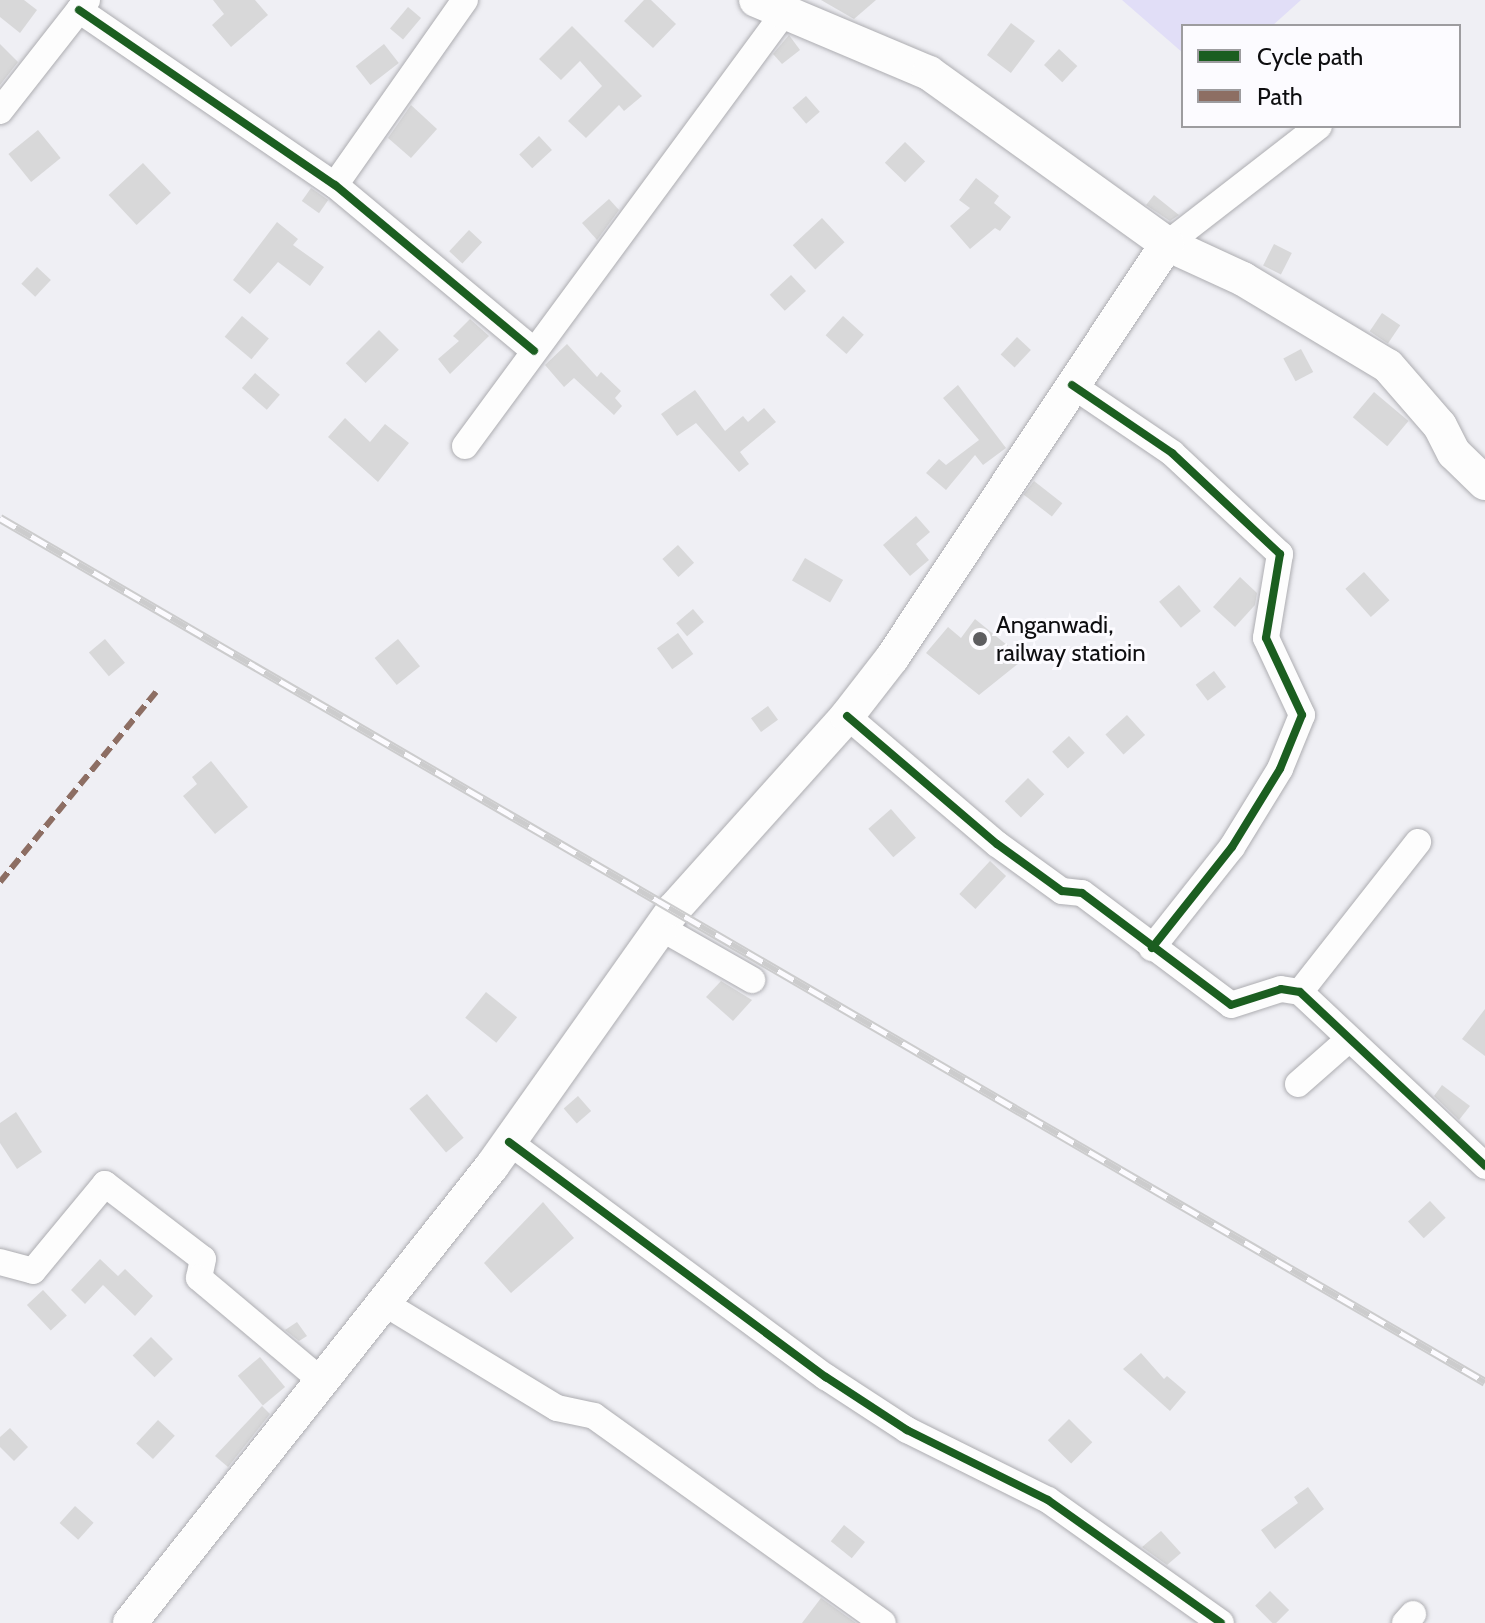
<!DOCTYPE html>
<style>
body{margin:0}
#map{position:relative;width:1485px;height:1623px;overflow:hidden;background:#efeff4;font-family:Cabin,sans-serif}
div>[style]{position:absolute}
.green>*{inset:0;background:#e1def7}
.building>*{inset:0;background:#d8d8d9;transform-origin:0 0}
.roads{filter:drop-shadow(0 0 2px #adadb1) drop-shadow(0 0 2px #adadb1)}
.minor>*{height:26px;margin:-13px;padding:0 13px;transform-origin:13px;border-radius:13px;background:#fdfdfd}
.major>*{height:34px;margin:-17px;padding:0 17px;transform-origin:17px;border-radius:17px;background:#fdfdfd}
.rail>*{height:9px;margin-top:-4.5px;transform-origin:0;background:repeating-linear-gradient(90deg,#fcfbff 0 18px,#cccccd 0 36px);box-sizing:border-box;border-block:2px solid #cccccd}
.quiet>*{height:6px;margin-top:-3px;transform-origin:0;background:repeating-linear-gradient(90deg,#8d6e63 0 12px,transparent 0 18px)}
.cycleway>*{height:8px;margin:-4px;padding:0 4px;transform-origin:4px;border-radius:4px;background:#1b5e20}
.dots>*{width:22px;height:22px;translate:-50% -50%;box-sizing:border-box;border:4px solid #fcfbff;border-radius:50%}
span{translate:-50% -50%;white-space:nowrap;text-align:center;line-height:1.15;-webkit-text-stroke:6px #fcfbff;paint-order:stroke}
.poi-label{font-size:24px;color:#0e0e10}
.left{translate:0 -50%;text-align:left}
.legend{position:absolute;left:1181px;top:24px;width:280px;height:104px;box-sizing:border-box;background:#fcfbff;border:2px solid #9d9c9f;margin:0;padding:10px 14px;list-style:none;font-size:24px;color:#0e0e10}
.legend li{display:flex;align-items:center;gap:16px;height:40px}
.legend b{width:40px;border:2px solid #9d9c9f}
</style>
<div id="map">
<div class="green">
<i style="clip-path:polygon(1122px 0,1301px 0,1272px 26px,1183px 26px,1183px 53px)"></i>
</div>
<div class="building">
<i style="clip-path:polygon(0 0,24px 0,37px 10px,20px 33px,0 17px)"></i>
<i style="clip-path:polygon(213px 0,255px 0,268px 15px,231px 47px,212px 25px,224px 14px)"></i>
<i style="clip-path:polygon(644px 0,651px 0,676px 24px,653px 48px,624px 21px)"></i>
<i style="clip-path:polygon(821px 0,876px 0,854px 19px)"></i>
<i style="left:408px;top:7px;width:17px;height:28px;rotate:40deg"></i>
<i style="left:1011px;top:23px;width:30px;height:40px;rotate:37deg"></i>
<i style="clip-path:polygon(572px 26px,642px 96px,624px 111px,619px 105px,586px 138px,568px 121px,602px 86px,580px 61px,561px 80px,539px 59px)"></i>
<i style="clip-path:polygon(789px 35px,800px 50px,782px 64px,773px 54px)"></i>
<i style="clip-path:polygon(0 44px,18px 62px,0 85px)"></i>
<i style="left:384px;top:44px;width:24px;height:36px;rotate:52deg"></i>
<i style="left:1059px;top:49px;width:25px;height:22px;rotate:43deg"></i>
<i style="left:806px;top:96px;width:21px;height:18px;rotate:49deg"></i>
<i style="clip-path:polygon(411px 105px,437px 129px,411px 158px,388px 138px)"></i>
<i style="left:38px;top:130px;width:36px;height:38px;rotate:51deg"></i>
<i style="left:539px;top:136px;width:19px;height:27px;rotate:47deg"></i>
<i style="left:905px;top:142px;width:28px;height:29px;rotate:44deg"></i>
<i style="left:143px;top:163px;width:41px;height:47px;rotate:47deg"></i>
<i style="clip-path:polygon(976px 178px,999px 196px,994px 203px,1011px 217px,1000px 231px,995px 228px,970px 249px,950px 226px,970px 208px,959px 200px)"></i>
<i style="left:311px;top:188px;width:21px;height:16px;rotate:35deg"></i>
<i style="clip-path:polygon(1154px 195px,1179px 215px,1170px 221px,1146px 205px)"></i>
<i style="clip-path:polygon(609px 199px,619px 210px,597px 240px,582px 223px)"></i>
<i style="left:822px;top:218px;width:33px;height:40px;rotate:47deg"></i>
<i style="clip-path:polygon(277px 222px,298px 239px,293px 245px,324px 267px,310px 286px,278px 262px,250px 294px,233px 280px)"></i>
<i style="left:469px;top:230px;width:18px;height:29px;rotate:43deg"></i>
<i style="left:1274px;top:244px;width:20px;height:24px;rotate:27deg"></i>
<i style="left:37px;top:267px;width:19px;height:23px;rotate:43deg"></i>
<i style="left:791px;top:275px;width:22px;height:29px;rotate:47deg"></i>
<i style="left:1382px;top:313px;width:22px;height:22px;rotate:34deg"></i>
<i style="left:242px;top:316px;width:35px;height:27px;rotate:40deg"></i>
<i style="left:843px;top:316px;width:28px;height:26px;rotate:42deg"></i>
<i style="clip-path:polygon(470px 319px,489px 336px,450px 374px,438px 359px,459px 341px,453px 336px)"></i>
<i style="left:379px;top:330px;width:28px;height:47px;rotate:45deg"></i>
<i style="left:1017px;top:337px;width:19px;height:24px;rotate:43deg"></i>
<i style="clip-path:polygon(567px 344px,597px 377px,601px 372px,621px 391px,615px 398px,622px 406px,614px 415px,574px 378px,564px 387px,545px 365px)"></i>
<i style="left:1301px;top:349px;width:26px;height:20px;rotate:62deg"></i>
<i style="left:255px;top:373px;width:33px;height:20px;rotate:41deg"></i>
<i style="clip-path:polygon(958px 385px,1006px 448px,983px 465px,975px 455px,946px 490px,926px 473px,939px 459px,946px 465px,979px 440px,943px 398px)"></i>
<i style="clip-path:polygon(695px 390px,725px 431px,743px 416px,748px 422px,764px 408px,776px 422px,740px 452px,749px 464px,739px 472px,696px 423px,677px 436px,661px 414px)"></i>
<i style="left:1374px;top:392px;width:45px;height:33px;rotate:40deg"></i>
<i style="clip-path:polygon(345px 418px,370px 442px,385px 424px,409px 443px,378px 482px,328px 437px)"></i>
<i style="left:1034px;top:481px;width:36px;height:17px;rotate:38deg"></i>
<i style="clip-path:polygon(916px 516px,930px 532px,916px 544px,929px 560px,910px 576px,883px 545px)"></i>
<i style="left:678px;top:545px;width:24px;height:21px;rotate:48deg"></i>
<i style="left:805px;top:558px;width:44px;height:26px;rotate:30deg"></i>
<i style="left:1364px;top:572px;width:38px;height:25px;rotate:48deg"></i>
<i style="clip-path:polygon(1240px 577px,1257px 593px,1255px 605px,1235px 627px,1213px 607px)"></i>
<i style="left:1179px;top:585px;width:34px;height:26px;rotate:50deg"></i>
<i style="left:693px;top:609px;width:17px;height:22px;rotate:50deg"></i>
<i style="clip-path:polygon(975px 619px,1024px 659px,979px 695px,926px 653px,948px 627px,961px 638px)"></i>
<i style="left:678px;top:633px;width:26px;height:26px;rotate:54deg"></i>
<i style="left:105px;top:639px;width:31px;height:21px;rotate:50deg"></i>
<i style="left:398px;top:639px;width:35px;height:30px;rotate:51deg"></i>
<i style="left:1214px;top:671px;width:20px;height:23px;rotate:53deg"></i>
<i style="left:768px;top:706px;width:17px;height:21px;rotate:54deg"></i>
<i style="left:1127px;top:715px;width:27px;height:29px;rotate:48deg"></i>
<i style="left:1069px;top:736px;width:23px;height:23px;rotate:47deg"></i>
<i style="clip-path:polygon(211px 761px,248px 807px,215px 834px,183px 796px,197px 784px,192px 777px)"></i>
<i style="left:1028px;top:778px;width:23px;height:33px;rotate:45deg"></i>
<i style="left:891px;top:809px;width:38px;height:30px;rotate:49deg"></i>
<i style="left:990px;top:861px;width:22px;height:45px;rotate:43deg"></i>
<i style="clip-path:polygon(721px 981px,752px 1000px,733px 1021px,706px 997px)"></i>
<i style="left:486px;top:992px;width:40px;height:33px;rotate:39deg"></i>
<i style="clip-path:polygon(1485px 1009px,1485px 1056px,1462px 1039px)"></i>
<i style="clip-path:polygon(1442px 1085px,1470px 1106px,1459px 1120px,1434px 1096px)"></i>
<i style="left:427px;top:1094px;width:57px;height:23px;rotate:50deg"></i>
<i style="left:578px;top:1096px;width:20px;height:19px;rotate:49deg"></i>
<i style="clip-path:polygon(16px 1112px,42px 1152px,17px 1169px,0 1143px,0 1123px)"></i>
<i style="left:1430px;top:1201px;width:23px;height:30px;rotate:47deg"></i>
<i style="clip-path:polygon(543px 1202px,574px 1238px,511px 1293px,484px 1263px)"></i>
<i style="clip-path:polygon(100px 1259px,118px 1276px,125px 1269px,153px 1296px,135px 1316px,103px 1285px,85px 1304px,71px 1290px)"></i>
<i style="left:43px;top:1290px;width:35px;height:22px;rotate:47deg"></i>
<i style="clip-path:polygon(297px 1322px,307px 1336px,299px 1341px,285px 1330px)"></i>
<i style="left:151px;top:1337px;width:31px;height:26px;rotate:45deg"></i>
<i style="clip-path:polygon(1141px 1353px,1164px 1379px,1167px 1376px,1186px 1392px,1170px 1411px,1123px 1369px)"></i>
<i style="left:260px;top:1357px;width:39px;height:29px;rotate:50deg"></i>
<i style="clip-path:polygon(262px 1406px,270px 1414px,228px 1467px,215px 1456px)"></i>
<i style="left:1069px;top:1419px;width:33px;height:30px;rotate:45deg"></i>
<i style="left:158px;top:1420px;width:23px;height:32px;rotate:43deg"></i>
<i style="clip-path:polygon(10px 1428px,28px 1447px,14px 1461px,0 1447px,0 1437px)"></i>
<i style="clip-path:polygon(1308px 1487px,1324px 1509px,1275px 1549px,1261px 1530px,1298px 1503px,1294px 1497px)"></i>
<i style="left:75px;top:1506px;width:25px;height:23px;rotate:42deg"></i>
<i style="left:844px;top:1525px;width:27px;height:21px;rotate:39deg"></i>
<i style="clip-path:polygon(1161px 1531px,1181px 1553px,1167px 1565px,1142px 1547px)"></i>
<i style="left:1270px;top:1591px;width:27px;height:21px;rotate:45deg"></i>
<i style="clip-path:polygon(821px 1598px,856px 1623px,802px 1623px)"></i>
</div>
<div class="roads">
<div class="minor">
<i style="left:79px;top:10px;width:310px;rotate:34.4deg"></i>
<i style="left:335px;top:185px;width:259px;rotate:39.8deg"></i>
<i style="left:0;top:111px;width:141px;rotate:-51.9deg"></i>
<i style="left:335px;top:185px;width:226px;rotate:-54.9deg"></i>
<i style="left:1167px;top:244px;width:192px;rotate:-37.8deg"></i>
<i style="left:1072px;top:385px;width:121px;rotate:34.2deg"></i>
<i style="left:1172px;top:453px;width:148px;rotate:43.1deg"></i>
<i style="left:1280px;top:554px;width:85px;rotate:99.5deg"></i>
<i style="left:1266px;top:638px;width:85px;rotate:64.9deg"></i>
<i style="left:1302px;top:715px;width:58px;rotate:112.2deg"></i>
<i style="left:1280px;top:769px;width:92px;rotate:121.6deg"></i>
<i style="left:1232px;top:847px;width:129px;rotate:128.4deg"></i>
<i style="left:465px;top:446px;width:536px;rotate:-53.64deg"></i>
<i style="left:847px;top:716px;width:197px;rotate:40.5deg"></i>
<i style="left:997px;top:844px;width:80px;rotate:35.9deg"></i>
<i style="left:1062px;top:891px;width:20px;rotate:6deg"></i>
<i style="left:1082px;top:893px;width:186px;rotate:36.9deg"></i>
<i style="left:1231px;top:1005px;width:52px;rotate:-17.7deg"></i>
<i style="left:1281px;top:989px;width:19px;rotate:9deg"></i>
<i style="left:1300px;top:992px;width:254px;rotate:43.2deg"></i>
<i style="left:661px;top:928px;width:105px;rotate:29.7deg"></i>
<i style="left:1300px;top:992px;width:191px;rotate:-51.8deg"></i>
<i style="left:1298px;top:1084px;width:67px;rotate:-41.3deg"></i>
<i style="left:509px;top:1142px;width:395px;rotate:36.6deg"></i>
<i style="left:826px;top:1377px;width:97px;rotate:33.2deg"></i>
<i style="left:907px;top:1430px;width:157px;rotate:26.4deg"></i>
<i style="left:1048px;top:1500px;width:212px;rotate:35.4deg"></i>
<i style="left:0;top:1262px;width:34px;rotate:15deg"></i>
<i style="left:33px;top:1271px;width:113px;rotate:-50.4deg"></i>
<i style="left:105px;top:1184px;width:123px;rotate:37.4deg"></i>
<i style="left:203px;top:1259px;width:19px;rotate:102deg"></i>
<i style="left:199px;top:1278px;width:163px;rotate:40deg"></i>
<i style="left:384px;top:1303px;width:202px;rotate:31.3deg"></i>
<i style="left:557px;top:1408px;width:38px;rotate:12deg"></i>
<i style="left:594px;top:1416px;width:355px;rotate:35.6deg"></i>
<i style="left:1405px;top:1623px;width:12px;rotate:-48deg"></i>
</div>
<div class="major">
<i style="left:756px;top:0;width:188px;rotate:22.9deg"></i>
<i style="left:929px;top:73px;width:293px;rotate:35.7deg"></i>
<i style="left:1167px;top:244px;width:84px;rotate:24.7deg"></i>
<i style="left:1243px;top:279px;width:169px;rotate:31deg"></i>
<i style="left:1388px;top:366px;width:79px;rotate:49.1deg"></i>
<i style="left:1440px;top:426px;width:30px;rotate:63deg"></i>
<i style="left:1454px;top:453px;width:43px;rotate:44.1deg"></i>
<i style="left:130px;top:1623px;width:583px;rotate:-51.62deg"></i>
<i style="left:492px;top:1166px;width:315px;rotate:-54.7deg"></i>
<i style="left:674px;top:909px;width:259px;rotate:-48.1deg"></i>
<i style="left:847px;top:716px;width:73px;rotate:-52.2deg"></i>
<i style="left:892px;top:658px;width:497px;rotate:-56.4deg"></i>
</div>
</div>
<div class="rail">
<i style="left:0;top:518px;width:1718px;rotate:30.19deg"></i>
</div>
<div class="quiet">
<i style="left:0;top:882px;width:246px;rotate:-50.6deg"></i>
</div>
<div class="cycleway">
<i style="left:79px;top:10px;width:310px;rotate:34.4deg"></i>
<i style="left:335px;top:185px;width:259px;rotate:39.8deg"></i>
<i style="left:1072px;top:385px;width:121px;rotate:34.2deg"></i>
<i style="left:1172px;top:453px;width:148px;rotate:43.1deg"></i>
<i style="left:1280px;top:554px;width:85px;rotate:99.5deg"></i>
<i style="left:1266px;top:638px;width:85px;rotate:64.9deg"></i>
<i style="left:1302px;top:715px;width:58px;rotate:112.2deg"></i>
<i style="left:1280px;top:769px;width:92px;rotate:121.6deg"></i>
<i style="left:1232px;top:847px;width:129px;rotate:128.4deg"></i>
<i style="left:847px;top:716px;width:197px;rotate:40.5deg"></i>
<i style="left:997px;top:844px;width:80px;rotate:35.9deg"></i>
<i style="left:1062px;top:891px;width:20px;rotate:6deg"></i>
<i style="left:1082px;top:893px;width:186px;rotate:36.9deg"></i>
<i style="left:1231px;top:1005px;width:52px;rotate:-17.7deg"></i>
<i style="left:1281px;top:989px;width:19px;rotate:9deg"></i>
<i style="left:1300px;top:992px;width:254px;rotate:43.2deg"></i>
<i style="left:509px;top:1142px;width:395px;rotate:36.6deg"></i>
<i style="left:826px;top:1377px;width:97px;rotate:33.2deg"></i>
<i style="left:907px;top:1430px;width:157px;rotate:26.4deg"></i>
<i style="left:1048px;top:1500px;width:212px;rotate:35.4deg"></i>
</div>
<div class="dots">
<i style="left:980px;top:639px;background:#5d5d60"></i>
</div>
<div class="poi-label">
<span class="left" style="left:996px;top:639px">Anganwadi,<br>railway statioin</span>
</div>
<ul class="legend">
<li><b style="height:10px;background:#1b5e20"></b>Cycle path</li>
<li><b style="height:10px;background:#8d6e63"></b>Path</li>
</ul>
</div>
